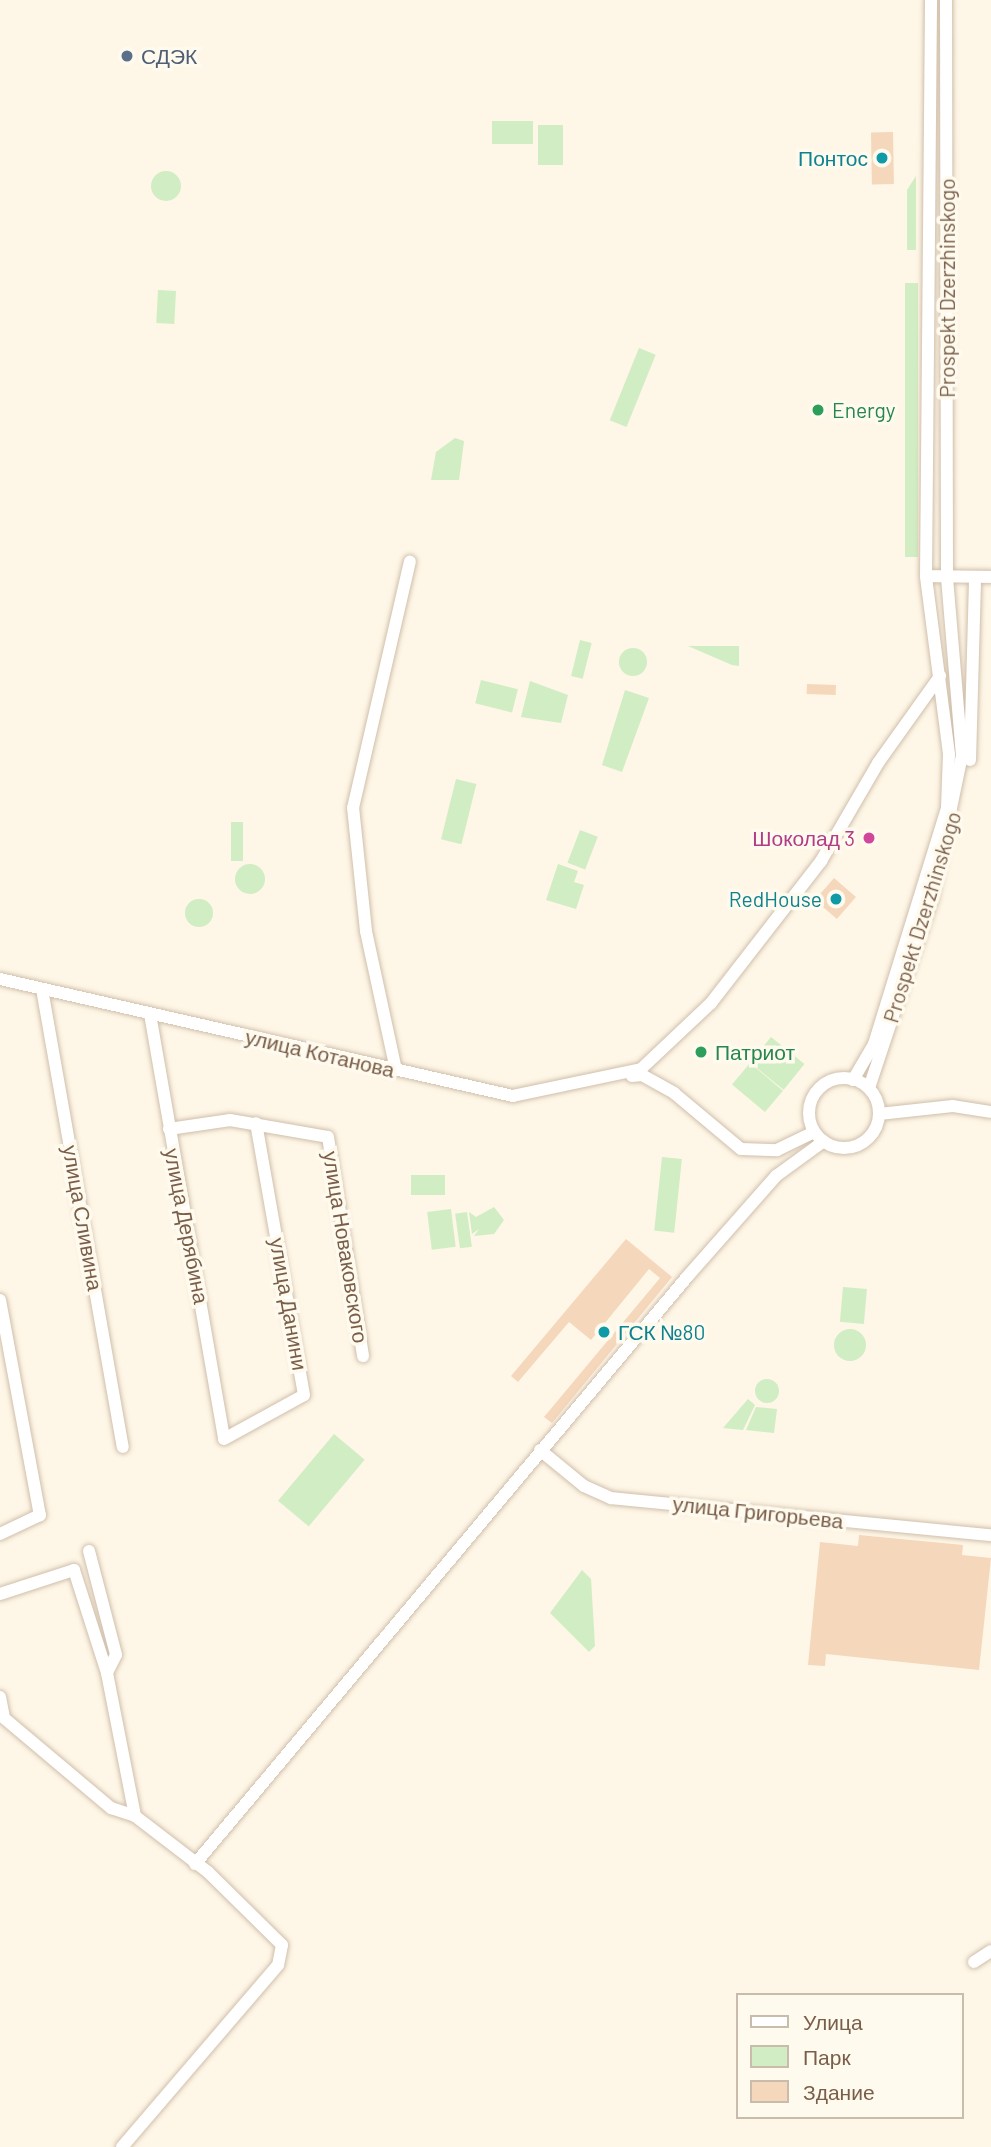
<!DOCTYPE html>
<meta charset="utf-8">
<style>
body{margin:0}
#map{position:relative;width:991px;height:2147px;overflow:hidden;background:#fef6e6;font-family:Barlow,sans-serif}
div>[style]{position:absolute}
.green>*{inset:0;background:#d1edc3;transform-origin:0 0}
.round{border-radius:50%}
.building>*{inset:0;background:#f5d7bc;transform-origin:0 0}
.roads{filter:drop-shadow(0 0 2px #d0bfab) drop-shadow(0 0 2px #d0bfab)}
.minor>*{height:12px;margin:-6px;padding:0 6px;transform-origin:6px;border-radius:6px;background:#fff}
.minor>.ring{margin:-6px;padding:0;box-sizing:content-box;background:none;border:12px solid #fff;border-radius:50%}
.dots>*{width:19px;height:19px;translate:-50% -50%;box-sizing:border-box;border:4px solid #fffaee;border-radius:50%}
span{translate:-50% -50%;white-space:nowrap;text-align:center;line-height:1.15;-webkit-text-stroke:7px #fffaee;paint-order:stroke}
.service-label{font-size:21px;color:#4e5e75}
.left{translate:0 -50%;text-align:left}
.culture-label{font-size:21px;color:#0d838f}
.right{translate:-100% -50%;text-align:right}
.street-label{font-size:21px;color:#795e49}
.leisure-label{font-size:21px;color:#27864d}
.hotel-label{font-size:21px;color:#b23c85}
.legend{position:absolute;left:736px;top:1993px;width:228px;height:126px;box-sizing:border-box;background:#fffaee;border:2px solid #c9bcac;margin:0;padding:9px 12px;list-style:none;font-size:21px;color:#795e49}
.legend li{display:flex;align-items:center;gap:14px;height:35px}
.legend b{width:35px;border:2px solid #c9bcac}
</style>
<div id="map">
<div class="green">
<i style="left:492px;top:121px;width:41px;height:23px"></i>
<i style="left:538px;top:125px;width:25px;height:40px"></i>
<i class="round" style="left:151px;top:171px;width:30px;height:30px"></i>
<i style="clip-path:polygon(916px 176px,916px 250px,907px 250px,907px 190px)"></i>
<i style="left:905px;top:283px;width:13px;height:274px"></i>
<i style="left:158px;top:290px;width:18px;height:33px;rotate:3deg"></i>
<i style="left:639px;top:348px;width:18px;height:78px;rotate:22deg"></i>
<i style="clip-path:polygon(455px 438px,464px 441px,459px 480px,431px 480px,436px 452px)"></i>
<i style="left:580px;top:640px;width:12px;height:37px;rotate:14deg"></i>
<i style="clip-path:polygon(688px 646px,739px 646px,739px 666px,732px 665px)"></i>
<i class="round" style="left:619px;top:648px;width:28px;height:28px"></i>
<i style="left:481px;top:680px;width:38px;height:24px;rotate:14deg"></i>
<i style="clip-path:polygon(530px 681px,568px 695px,561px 723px,521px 717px)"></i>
<i style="clip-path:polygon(625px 690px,649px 698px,622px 772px,602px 765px)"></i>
<i style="left:456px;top:779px;width:21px;height:62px;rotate:14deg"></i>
<i style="left:231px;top:822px;width:12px;height:39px"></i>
<i style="left:580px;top:830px;width:19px;height:35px;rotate:21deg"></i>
<i class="round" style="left:235px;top:864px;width:30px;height:30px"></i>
<i style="clip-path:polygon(558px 864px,578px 871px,574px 882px,584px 885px,576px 909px,546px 900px)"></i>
<i class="round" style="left:185px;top:899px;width:28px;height:28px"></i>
<i style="left:771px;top:1037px;width:43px;height:33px;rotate:39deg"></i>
<i style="left:750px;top:1063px;width:43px;height:28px;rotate:40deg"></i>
<i style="left:662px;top:1157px;width:20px;height:74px;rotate:6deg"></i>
<i style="left:411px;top:1175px;width:34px;height:20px"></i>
<i style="clip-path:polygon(494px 1207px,504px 1220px,494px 1234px,474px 1236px,479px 1229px,472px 1234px,469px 1212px,476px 1217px)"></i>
<i style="left:451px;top:1209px;width:38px;height:24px;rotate:83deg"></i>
<i style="left:467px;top:1212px;width:35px;height:12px;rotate:82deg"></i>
<i style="left:843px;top:1287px;width:24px;height:35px;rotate:5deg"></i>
<i class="round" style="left:834px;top:1329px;width:32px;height:32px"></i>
<i class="round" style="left:755px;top:1379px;width:24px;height:24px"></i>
<i style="clip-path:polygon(748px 1399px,755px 1405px,743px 1430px,723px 1428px)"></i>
<i style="clip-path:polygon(756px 1407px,777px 1409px,774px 1433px,746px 1430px)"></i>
<i style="left:334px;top:1434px;width:40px;height:87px;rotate:40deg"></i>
<i style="clip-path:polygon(582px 1570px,591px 1579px,595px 1646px,589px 1652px,550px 1613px)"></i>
</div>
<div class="building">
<i style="left:893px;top:132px;width:52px;height:22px;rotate:89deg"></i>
<i style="left:807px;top:684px;width:29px;height:10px;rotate:2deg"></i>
<i style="left:834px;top:878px;width:29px;height:29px;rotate:41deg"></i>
<i style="clip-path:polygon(626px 1239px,672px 1277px,552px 1423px,544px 1417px,660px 1278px,649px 1269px,591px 1340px,569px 1322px,518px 1382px,511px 1376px)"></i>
<i style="clip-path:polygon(859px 1535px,963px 1545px,962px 1555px,991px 1558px,979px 1670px,826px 1654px,825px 1666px,808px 1665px,820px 1542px,858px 1546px)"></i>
</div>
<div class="roads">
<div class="minor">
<i style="left:926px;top:576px;width:65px;rotate:0.9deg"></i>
<i style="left:970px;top:760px;width:183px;rotate:-88.4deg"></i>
<i style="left:0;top:979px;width:526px;rotate:12.85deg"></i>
<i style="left:513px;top:1096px;width:131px;rotate:-11.9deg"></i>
<i style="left:641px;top:1069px;width:96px;rotate:-43.3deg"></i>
<i style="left:711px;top:1003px;width:180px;rotate:-52.2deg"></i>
<i style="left:821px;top:861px;width:113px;rotate:-59.8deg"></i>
<i style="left:878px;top:763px;width:107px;rotate:-54.5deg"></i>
<i style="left:42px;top:989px;width:465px;rotate:80deg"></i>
<i style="left:150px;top:1014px;width:431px;rotate:80.1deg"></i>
<i style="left:224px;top:1439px;width:91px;rotate:-28.8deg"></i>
<i style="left:304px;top:1395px;width:276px;rotate:-100deg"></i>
<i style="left:396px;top:1070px;width:142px;rotate:-102.2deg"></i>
<i style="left:366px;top:931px;width:124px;rotate:-96deg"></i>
<i style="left:353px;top:808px;width:253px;rotate:-77deg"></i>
<i style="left:632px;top:1076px;width:10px;rotate:-6deg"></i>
<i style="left:642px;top:1075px;width:37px;rotate:29deg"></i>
<i style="left:674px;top:1093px;width:87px;rotate:39.9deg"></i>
<i style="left:741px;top:1149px;width:36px;rotate:2deg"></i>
<i style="left:777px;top:1150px;width:41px;rotate:-25.9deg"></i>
<i class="ring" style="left:809px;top:1078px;width:58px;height:58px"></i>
<i style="left:853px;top:1080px;width:42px;rotate:-59.7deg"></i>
<i style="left:874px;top:1044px;width:247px;rotate:-72.8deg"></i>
<i style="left:947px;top:808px;width:54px;rotate:-87.9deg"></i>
<i style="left:949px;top:754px;width:179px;rotate:-97.4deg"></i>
<i style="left:926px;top:576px;width:576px;rotate:-89.5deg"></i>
<i style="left:869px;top:1088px;width:199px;rotate:-71.6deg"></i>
<i style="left:932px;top:899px;width:146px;rotate:-78.2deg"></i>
<i style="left:962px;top:756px;width:180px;rotate:-94.8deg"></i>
<i style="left:947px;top:577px;width:577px;rotate:-90.1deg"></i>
<i style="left:879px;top:1114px;width:74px;rotate:-6.2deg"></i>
<i style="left:953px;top:1106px;width:38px;rotate:9deg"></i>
<i style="left:169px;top:1129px;width:62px;rotate:-8.4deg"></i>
<i style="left:230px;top:1120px;width:99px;rotate:9.8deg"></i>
<i style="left:328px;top:1137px;width:222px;rotate:80.9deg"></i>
<i style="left:0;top:1300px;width:219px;rotate:79.5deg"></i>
<i style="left:40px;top:1515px;width:44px;rotate:154.6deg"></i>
<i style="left:540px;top:1450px;width:57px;rotate:39.3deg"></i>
<i style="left:584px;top:1486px;width:30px;rotate:24deg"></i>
<i style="left:611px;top:1498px;width:382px;rotate:5.6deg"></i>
<i style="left:89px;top:1551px;width:107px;rotate:75.4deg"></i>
<i style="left:116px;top:1655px;width:20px;rotate:117deg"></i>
<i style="left:107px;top:1673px;width:146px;rotate:78.9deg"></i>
<i style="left:0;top:1594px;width:78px;rotate:-18deg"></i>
<i style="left:74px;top:1570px;width:108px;rotate:72.2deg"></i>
<i style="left:0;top:1697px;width:21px;rotate:79deg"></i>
<i style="left:4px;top:1718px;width:140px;rotate:40.1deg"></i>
<i style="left:111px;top:1808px;width:25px;rotate:18deg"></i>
<i style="left:135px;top:1816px;width:92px;rotate:37.5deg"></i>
<i style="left:208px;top:1872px;width:104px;rotate:44.6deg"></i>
<i style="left:282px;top:1945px;width:20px;rotate:101deg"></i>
<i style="left:278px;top:1965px;width:240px;rotate:130.6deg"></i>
<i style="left:195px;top:1864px;width:766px;rotate:-50.03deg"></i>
<i style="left:687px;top:1277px;width:135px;rotate:-48.6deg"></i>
<i style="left:776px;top:1176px;width:59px;rotate:-36.1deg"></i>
<i style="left:974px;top:1962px;width:20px;rotate:-33deg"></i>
</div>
</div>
<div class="dots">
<i style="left:127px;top:56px;background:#5c6f8a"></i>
<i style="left:882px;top:158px;background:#0f9aa8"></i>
<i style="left:818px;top:410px;background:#2e9e5b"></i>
<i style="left:869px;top:838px;background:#d1479c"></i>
<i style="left:836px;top:899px;background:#0f9aa8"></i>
<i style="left:701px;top:1052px;background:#2e9e5b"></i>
<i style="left:604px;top:1332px;background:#0f9aa8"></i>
</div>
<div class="service-label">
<span class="left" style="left:141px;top:56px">СДЭК</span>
</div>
<div class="culture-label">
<span class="right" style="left:868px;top:158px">Понтос</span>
<span class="right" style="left:822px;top:899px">RedHouse</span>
<span class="left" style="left:618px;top:1332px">ГСК №80</span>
</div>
<div class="street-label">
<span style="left:947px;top:288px;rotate:-90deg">Prospekt Dzerzhinskogo</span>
<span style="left:922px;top:917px;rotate:-73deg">Prospekt Dzerzhinskogo</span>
<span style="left:320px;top:1053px;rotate:13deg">улица Котанова</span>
<span style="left:83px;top:1218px;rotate:80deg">улица Сливина</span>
<span style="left:187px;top:1226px;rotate:79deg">улица Дерябина</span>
<span style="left:346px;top:1247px;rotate:81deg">улица Новаковского</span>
<span style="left:289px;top:1304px;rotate:80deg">улица Данини</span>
<span style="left:758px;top:1512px;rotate:6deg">улица Григорьева</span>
</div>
<div class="leisure-label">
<span class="left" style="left:832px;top:410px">Energy</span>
<span class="left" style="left:715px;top:1052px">Патриот</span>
</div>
<div class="hotel-label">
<span class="right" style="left:855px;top:838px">Шоколад 3</span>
</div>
<ul class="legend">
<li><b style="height:9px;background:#fff"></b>Улица</li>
<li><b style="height:19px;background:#d1edc3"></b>Парк</li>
<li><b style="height:19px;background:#f5d7bc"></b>Здание</li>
</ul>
</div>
